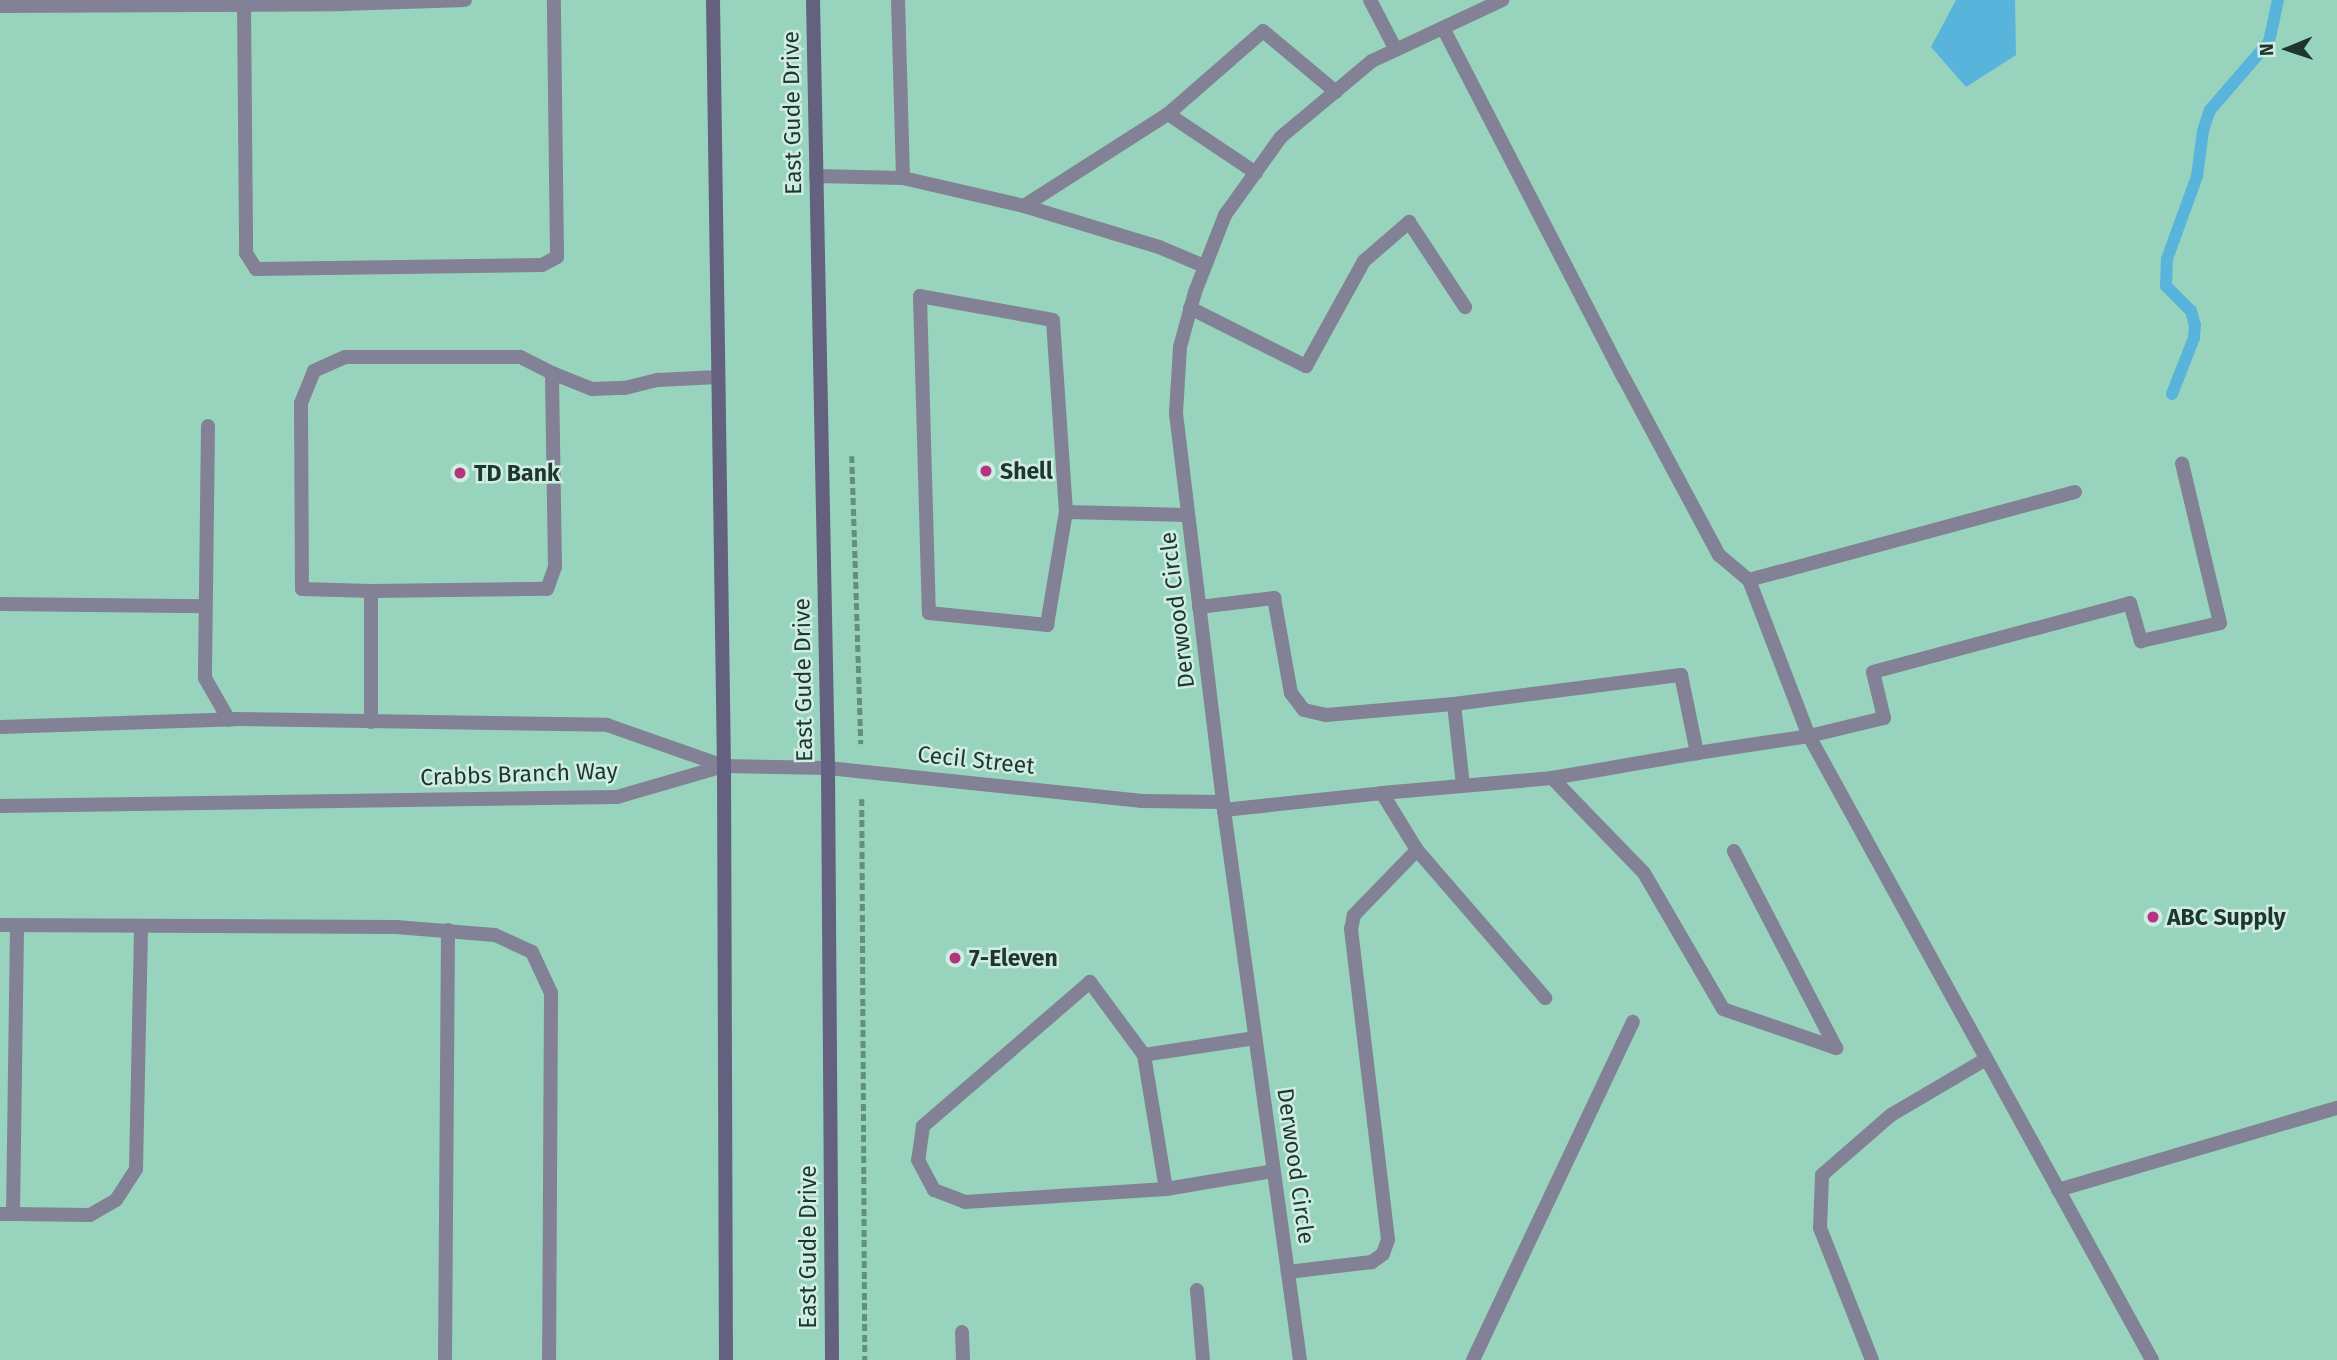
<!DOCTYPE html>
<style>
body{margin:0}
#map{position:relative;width:2337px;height:1360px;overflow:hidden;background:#98d4bd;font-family:"Fira Sans",sans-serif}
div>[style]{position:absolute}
.water>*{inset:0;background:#59b4dc}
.stream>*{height:12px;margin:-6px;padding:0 6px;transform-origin:6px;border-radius:6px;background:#59b4dc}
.path>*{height:4.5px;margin-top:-2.25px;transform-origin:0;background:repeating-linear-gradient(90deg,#628f7e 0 7px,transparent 0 10.5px)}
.service>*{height:14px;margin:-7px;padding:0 7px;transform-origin:7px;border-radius:7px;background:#838196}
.minor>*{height:14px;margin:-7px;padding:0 7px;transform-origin:7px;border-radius:7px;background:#838196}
.tertiary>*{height:14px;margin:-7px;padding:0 7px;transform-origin:7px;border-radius:7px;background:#838196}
.secondary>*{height:14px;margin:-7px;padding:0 7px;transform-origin:7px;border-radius:7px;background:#63617f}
.dots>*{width:19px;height:19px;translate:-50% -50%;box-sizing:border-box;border:4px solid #d0ede1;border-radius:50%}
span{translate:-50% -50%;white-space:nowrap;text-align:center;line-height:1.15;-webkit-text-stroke:5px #d0ede1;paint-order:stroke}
.street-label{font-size:23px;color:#1e362d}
.poi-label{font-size:23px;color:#1e362d;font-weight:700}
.left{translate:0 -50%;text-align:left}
.north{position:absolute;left:2253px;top:14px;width:70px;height:70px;-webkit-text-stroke:5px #d0ede1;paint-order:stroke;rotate:268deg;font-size:19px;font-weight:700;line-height:28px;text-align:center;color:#1e362d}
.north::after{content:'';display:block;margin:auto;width:24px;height:32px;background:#1e362d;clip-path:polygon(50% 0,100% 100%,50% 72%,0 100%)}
</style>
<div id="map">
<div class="water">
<i style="clip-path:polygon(1956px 0,2015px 0,2016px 55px,1966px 87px,1931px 47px)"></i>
</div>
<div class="stream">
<i style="left:2172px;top:394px;width:60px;rotate:-68.6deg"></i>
<i style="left:2194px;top:338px;width:13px;rotate:-86deg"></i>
<i style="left:2195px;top:325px;width:15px;rotate:-106deg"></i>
<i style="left:2191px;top:311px;width:35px;rotate:-135deg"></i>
<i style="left:2166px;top:286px;width:27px;rotate:-88deg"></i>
<i style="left:2167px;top:259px;width:88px;rotate:-70.1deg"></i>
<i style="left:2197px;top:176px;width:45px;rotate:-82.4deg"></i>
<i style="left:2203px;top:131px;width:22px;rotate:-72deg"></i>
<i style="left:2210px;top:110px;width:90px;rotate:-49.1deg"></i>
<i style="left:2269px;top:42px;width:43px;rotate:-77.9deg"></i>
</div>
<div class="path">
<i style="left:852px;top:456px;width:288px;rotate:88.2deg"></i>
<i style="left:862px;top:799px;width:561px;rotate:89.69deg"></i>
</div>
<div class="service">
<i style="left:1370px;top:0;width:56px;rotate:62.5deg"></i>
<i style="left:244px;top:5px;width:248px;rotate:89.5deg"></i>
<i style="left:246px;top:253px;width:19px;rotate:58deg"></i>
<i style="left:256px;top:269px;width:286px;rotate:-0.8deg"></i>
<i style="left:542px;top:265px;width:17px;rotate:-28deg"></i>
<i style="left:557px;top:257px;width:257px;rotate:-90.7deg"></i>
<i style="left:0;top:6px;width:342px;rotate:-0.3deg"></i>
<i style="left:342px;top:4px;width:123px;rotate:-1.9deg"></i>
<i style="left:1443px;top:28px;width:394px;rotate:62.7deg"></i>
<i style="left:1624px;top:378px;width:201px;rotate:61.8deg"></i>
<i style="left:1719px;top:555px;width:39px;rotate:40deg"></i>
<i style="left:1168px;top:114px;width:126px;rotate:-41.1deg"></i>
<i style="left:1263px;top:31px;width:95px;rotate:39.9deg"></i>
<i style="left:816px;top:176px;width:87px;rotate:1.3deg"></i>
<i style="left:903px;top:178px;width:178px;rotate:-91.6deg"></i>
<i style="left:903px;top:178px;width:124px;rotate:13deg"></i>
<i style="left:1024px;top:206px;width:141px;rotate:16.9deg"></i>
<i style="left:1159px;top:247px;width:49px;rotate:22.9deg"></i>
<i style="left:1024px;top:206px;width:171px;rotate:-32.6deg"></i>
<i style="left:1168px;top:114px;width:106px;rotate:33.8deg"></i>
<i style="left:1190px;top:308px;width:130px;rotate:26.6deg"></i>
<i style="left:1306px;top:366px;width:120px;rotate:-61.1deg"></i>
<i style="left:1364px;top:261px;width:60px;rotate:-40.9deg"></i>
<i style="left:1409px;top:222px;width:102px;rotate:56.6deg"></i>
<i style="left:552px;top:373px;width:43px;rotate:21.8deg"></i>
<i style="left:592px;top:389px;width:33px;rotate:-2deg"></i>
<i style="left:625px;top:388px;width:34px;rotate:-14deg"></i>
<i style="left:658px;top:380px;width:60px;rotate:-2.9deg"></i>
<i style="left:208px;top:426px;width:252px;rotate:90.7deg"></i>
<i style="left:205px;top:678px;width:48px;rotate:60.3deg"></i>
<i style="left:2075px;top:492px;width:338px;rotate:164.9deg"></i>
<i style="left:1749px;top:580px;width:167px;rotate:69deg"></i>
<i style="left:1809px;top:736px;width:77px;rotate:-13.5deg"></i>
<i style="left:1884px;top:718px;width:47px;rotate:-103.4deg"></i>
<i style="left:1873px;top:672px;width:266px;rotate:-15deg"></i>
<i style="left:2130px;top:603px;width:40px;rotate:74deg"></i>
<i style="left:2141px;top:641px;width:81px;rotate:-12.8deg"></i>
<i style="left:2220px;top:623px;width:164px;rotate:-103.4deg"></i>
<i style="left:1066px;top:512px;width:192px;rotate:-93.9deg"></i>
<i style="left:1053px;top:320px;width:135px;rotate:-169.8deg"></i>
<i style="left:920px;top:296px;width:317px;rotate:88.4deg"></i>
<i style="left:929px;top:613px;width:119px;rotate:5.8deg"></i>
<i style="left:1047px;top:625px;width:115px;rotate:-80.5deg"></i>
<i style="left:1066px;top:512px;width:122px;rotate:1.4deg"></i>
<i style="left:0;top:604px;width:205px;rotate:0.6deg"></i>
<i style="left:1199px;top:607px;width:76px;rotate:-6.8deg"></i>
<i style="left:1274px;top:598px;width:97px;rotate:79.9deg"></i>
<i style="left:1291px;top:693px;width:21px;rotate:53deg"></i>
<i style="left:1304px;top:710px;width:23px;rotate:13deg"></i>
<i style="left:1326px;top:715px;width:128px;rotate:-4.9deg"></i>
<i style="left:1454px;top:704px;width:82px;rotate:83.7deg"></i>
<i style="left:1454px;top:704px;width:229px;rotate:-7.3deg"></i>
<i style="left:1681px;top:675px;width:80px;rotate:78.4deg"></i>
<i style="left:1697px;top:753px;width:147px;rotate:170.2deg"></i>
<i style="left:371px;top:722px;width:131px;rotate:-90deg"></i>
<i style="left:371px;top:591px;width:176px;rotate:-0.7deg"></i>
<i style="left:547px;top:589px;width:23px;rotate:-70deg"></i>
<i style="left:555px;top:567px;width:194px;rotate:-90.9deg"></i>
<i style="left:552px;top:373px;width:36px;rotate:-153deg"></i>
<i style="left:520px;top:357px;width:175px;rotate:180deg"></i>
<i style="left:345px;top:357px;width:34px;rotate:156deg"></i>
<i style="left:314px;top:371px;width:35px;rotate:112deg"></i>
<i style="left:301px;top:403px;width:186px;rotate:89.7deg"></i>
<i style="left:302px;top:589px;width:69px;rotate:1.7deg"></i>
<i style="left:1697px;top:753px;width:113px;rotate:-8.6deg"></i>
<i style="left:1809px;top:736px;width:712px;rotate:61.2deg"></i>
<i style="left:1382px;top:793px;width:171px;rotate:-5deg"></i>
<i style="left:1552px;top:778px;width:132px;rotate:45.9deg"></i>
<i style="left:1644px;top:873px;width:157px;rotate:59.8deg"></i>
<i style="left:1723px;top:1009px;width:120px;rotate:19deg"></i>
<i style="left:1836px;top:1048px;width:222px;rotate:-117.4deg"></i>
<i style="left:1224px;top:810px;width:159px;rotate:-6.1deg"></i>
<i style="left:1382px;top:793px;width:67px;rotate:58.4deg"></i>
<i style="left:1417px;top:850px;width:91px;rotate:134.1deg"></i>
<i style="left:1354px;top:915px;width:14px;rotate:102deg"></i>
<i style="left:1351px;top:929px;width:313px;rotate:83.2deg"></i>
<i style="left:1388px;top:1240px;width:15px;rotate:110deg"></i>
<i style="left:1383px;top:1254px;width:14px;rotate:144deg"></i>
<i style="left:1372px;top:1262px;width:85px;rotate:173.2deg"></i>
<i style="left:1417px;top:850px;width:196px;rotate:49.1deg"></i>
<i style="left:0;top:925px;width:396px;rotate:0.3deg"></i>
<i style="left:396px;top:927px;width:99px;rotate:4.6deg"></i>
<i style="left:495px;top:935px;width:41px;rotate:24.7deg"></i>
<i style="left:532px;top:952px;width:45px;rotate:65.1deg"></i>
<i style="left:551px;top:993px;width:367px;rotate:90.3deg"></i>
<i style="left:1255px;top:1038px;width:112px;rotate:171.3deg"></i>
<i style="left:1144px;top:1055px;width:91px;rotate:-126.5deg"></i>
<i style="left:1090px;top:982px;width:221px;rotate:139.2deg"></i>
<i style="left:923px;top:1126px;width:34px;rotate:98deg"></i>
<i style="left:918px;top:1160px;width:34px;rotate:62deg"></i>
<i style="left:934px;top:1190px;width:33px;rotate:21deg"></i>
<i style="left:965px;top:1202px;width:201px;rotate:-3.7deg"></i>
<i style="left:1166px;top:1189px;width:109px;rotate:-9.5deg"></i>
<i style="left:1144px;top:1055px;width:136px;rotate:80.7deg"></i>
<i style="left:2058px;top:1190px;width:291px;rotate:-16.4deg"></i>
<i style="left:0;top:1214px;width:13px"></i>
<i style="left:13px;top:1214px;width:289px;rotate:-89.2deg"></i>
<i style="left:13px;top:1214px;width:77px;rotate:0.7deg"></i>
<i style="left:90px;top:1215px;width:30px;rotate:-30deg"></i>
<i style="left:116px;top:1200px;width:37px;rotate:-57deg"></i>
<i style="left:136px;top:1169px;width:242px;rotate:-88.8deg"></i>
<i style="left:1197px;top:1290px;width:70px;rotate:85.1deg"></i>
<i style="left:962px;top:1332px;width:28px;rotate:88deg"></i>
<i style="left:445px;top:1360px;width:430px;rotate:-89.6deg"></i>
<i style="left:1473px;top:1360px;width:374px;rotate:-64.7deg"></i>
<i style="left:1872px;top:1360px;width:142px;rotate:-111.5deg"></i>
<i style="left:1820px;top:1228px;width:53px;rotate:-87.8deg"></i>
<i style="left:1822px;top:1175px;width:91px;rotate:-41deg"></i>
<i style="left:1891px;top:1115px;width:110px;rotate:-30.5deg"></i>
</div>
<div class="minor">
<i style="left:828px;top:768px;width:316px;rotate:6deg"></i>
<i style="left:1142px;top:801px;width:81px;rotate:0.7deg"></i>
<i style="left:1300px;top:1360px;width:555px;rotate:-97.87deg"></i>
<i style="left:1224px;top:810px;width:400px;rotate:-96.9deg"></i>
<i style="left:1176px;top:413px;width:66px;rotate:-86.5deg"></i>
<i style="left:1180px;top:347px;width:57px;rotate:-74.7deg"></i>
<i style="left:1195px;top:292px;width:83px;rotate:-68.7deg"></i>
<i style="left:1225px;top:215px;width:96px;rotate:-54.3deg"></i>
<i style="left:1281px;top:137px;width:119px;rotate:-39.9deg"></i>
<i style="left:1372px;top:61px;width:144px;rotate:-25.1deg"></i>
</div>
<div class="tertiary">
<i style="left:0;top:727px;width:235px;rotate:-1.9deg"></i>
<i style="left:235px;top:719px;width:372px;rotate:0.9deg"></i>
<i style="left:607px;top:725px;width:124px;rotate:19.3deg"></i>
<i style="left:0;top:806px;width:617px;rotate:-0.84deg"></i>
<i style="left:617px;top:797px;width:111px;rotate:-16.2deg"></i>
<i style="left:724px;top:766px;width:104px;rotate:1.1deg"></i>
</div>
<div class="secondary">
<i style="left:713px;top:0;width:766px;rotate:89.18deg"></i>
<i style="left:724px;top:766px;width:594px;rotate:89.81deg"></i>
<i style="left:813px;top:0;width:768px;rotate:88.88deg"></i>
<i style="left:828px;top:768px;width:592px;rotate:89.61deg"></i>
</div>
<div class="dots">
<i style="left:986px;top:471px;background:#b5347f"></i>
<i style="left:460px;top:473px;background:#b5347f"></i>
<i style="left:2153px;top:917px;background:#b5347f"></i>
<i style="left:955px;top:958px;background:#b5347f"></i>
</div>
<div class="street-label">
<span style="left:792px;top:113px;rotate:-91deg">East Gude Drive</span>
<span style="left:1177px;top:610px;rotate:-97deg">Derwood Circle</span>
<span style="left:803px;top:680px;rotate:-91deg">East Gude Drive</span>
<span style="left:976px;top:760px;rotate:6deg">Cecil Street</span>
<span style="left:519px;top:774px;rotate:-2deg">Crabbs Branch Way</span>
<span style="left:1296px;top:1166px;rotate:82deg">Derwood Circle</span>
<span style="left:808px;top:1247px;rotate:-90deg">East Gude Drive</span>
</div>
<div class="poi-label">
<span class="left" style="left:1000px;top:471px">Shell</span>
<span class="left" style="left:474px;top:473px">TD Bank</span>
<span class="left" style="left:2167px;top:917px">ABC Supply</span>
<span class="left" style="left:969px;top:958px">7-Eleven</span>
</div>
<div class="north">N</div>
</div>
